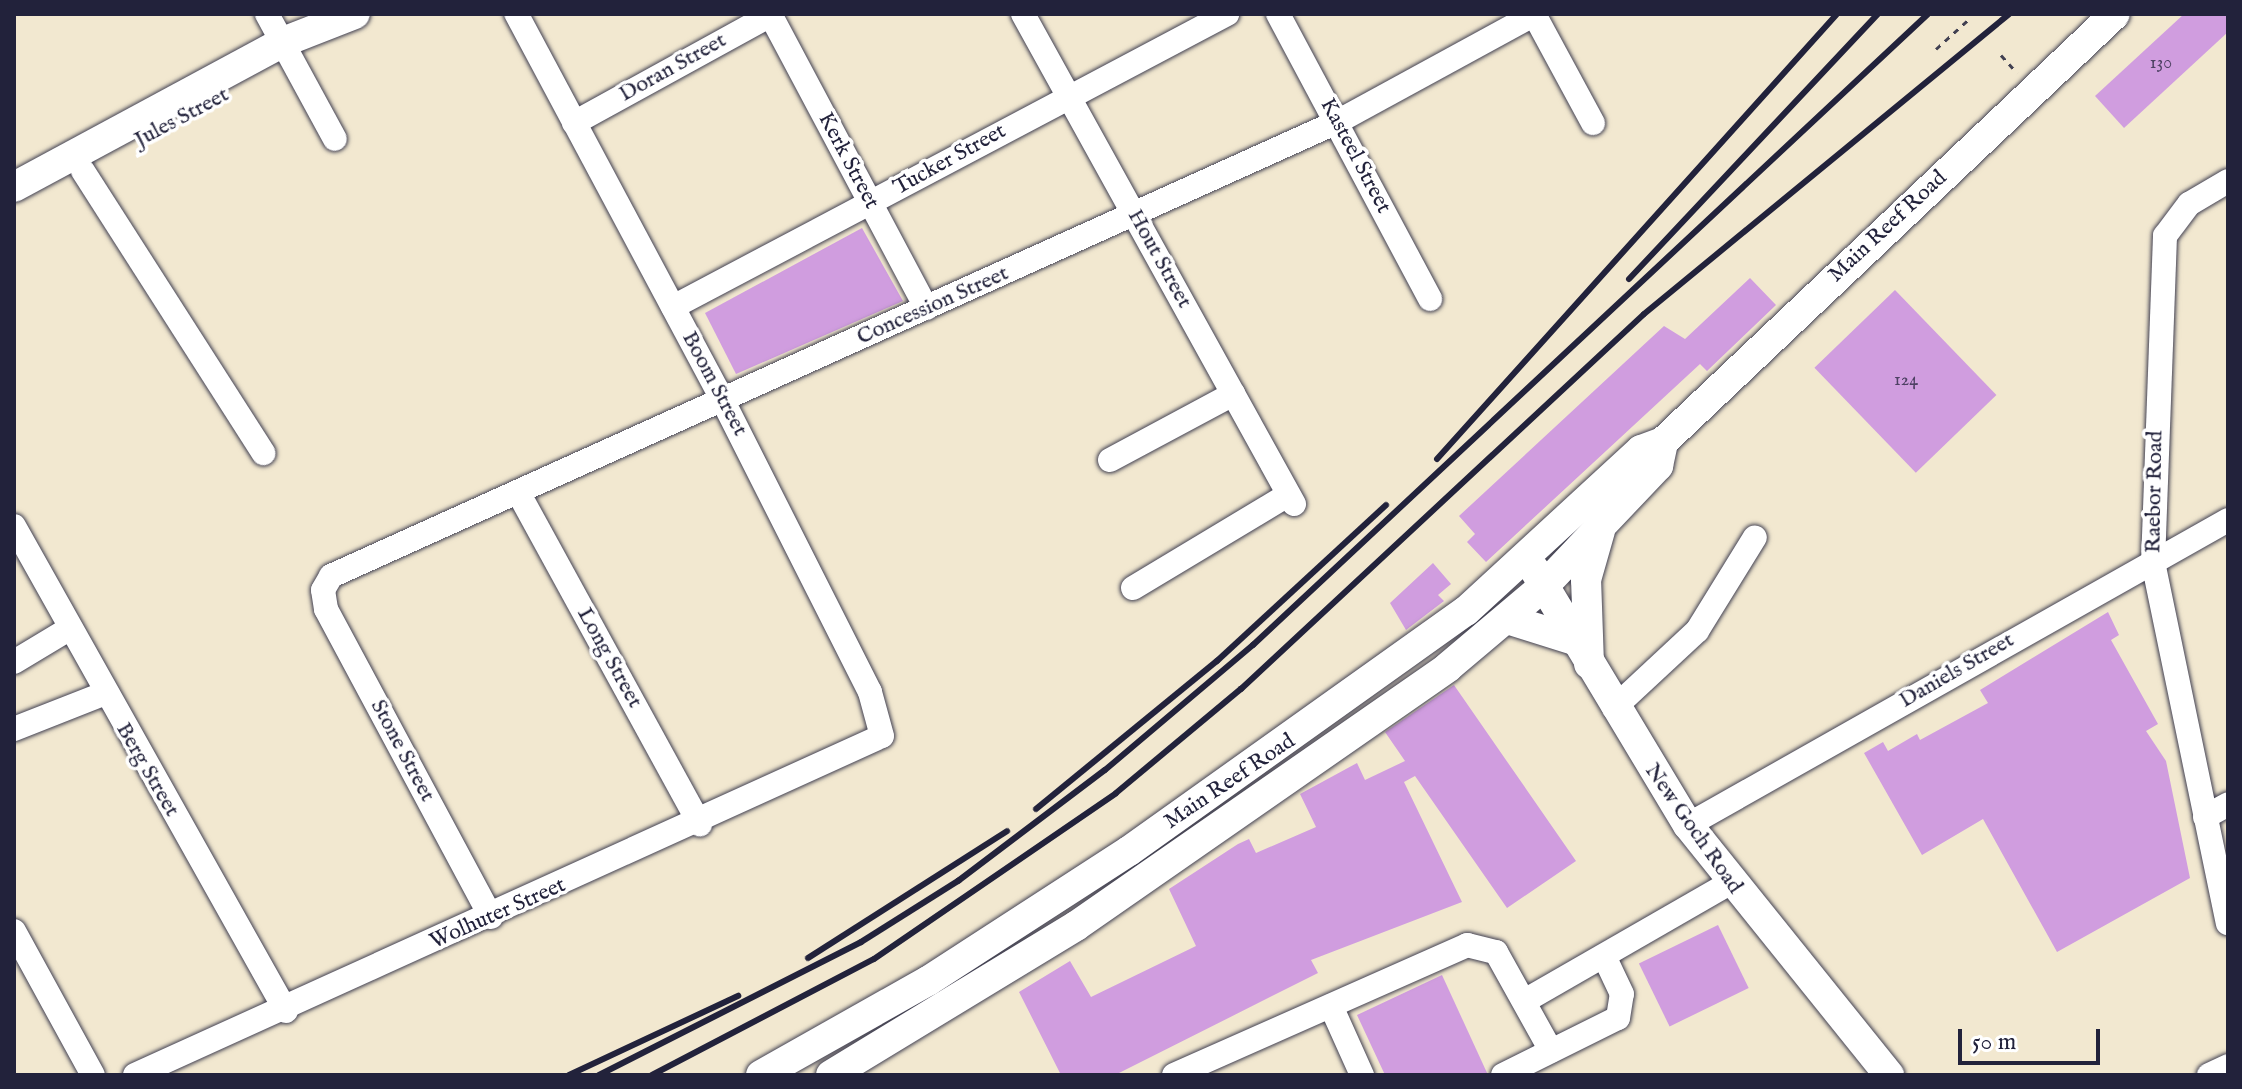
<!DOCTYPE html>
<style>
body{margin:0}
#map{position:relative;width:2242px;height:1089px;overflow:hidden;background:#f2e8d0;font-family:"IM FELL English",serif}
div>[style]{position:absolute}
.building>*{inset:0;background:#d09ddf;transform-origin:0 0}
.path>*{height:3px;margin-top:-1.5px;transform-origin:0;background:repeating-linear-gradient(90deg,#414051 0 6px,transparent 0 12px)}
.roads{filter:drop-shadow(0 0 2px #414051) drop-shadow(0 0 2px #414051)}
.minor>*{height:24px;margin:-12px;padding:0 12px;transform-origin:12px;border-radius:12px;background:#fff}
.major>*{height:30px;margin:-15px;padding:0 15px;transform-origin:15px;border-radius:15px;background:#fff}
.rail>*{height:6px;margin:-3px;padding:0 3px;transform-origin:3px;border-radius:3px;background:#22223b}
span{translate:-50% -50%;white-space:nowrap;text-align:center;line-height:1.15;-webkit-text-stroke:7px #fff;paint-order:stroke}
.number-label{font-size:18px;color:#4e4164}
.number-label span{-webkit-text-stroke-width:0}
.street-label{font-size:22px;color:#22223b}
.frame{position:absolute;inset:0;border:16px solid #22223b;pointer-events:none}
.scale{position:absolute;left:1958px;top:1029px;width:142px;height:36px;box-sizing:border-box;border:4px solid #22223b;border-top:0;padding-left:10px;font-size:24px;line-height:28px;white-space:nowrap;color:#22223b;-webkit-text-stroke:6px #fff;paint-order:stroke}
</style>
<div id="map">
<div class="building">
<i style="clip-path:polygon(2184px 14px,2228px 14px,2228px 32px,2124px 128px,2095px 96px)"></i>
<i style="clip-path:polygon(862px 228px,903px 301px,736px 374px,705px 313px)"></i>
<i style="clip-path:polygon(1750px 278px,1776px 305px,1707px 371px,1700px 364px,1486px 562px,1467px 542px,1475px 534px,1459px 516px,1664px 326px,1685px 339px)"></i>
<i style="left:1895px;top:290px;width:146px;height:112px;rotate:46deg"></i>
<i style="clip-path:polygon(1433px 563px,1451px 584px,1438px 595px,1444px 601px,1406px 630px,1390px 603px)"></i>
<i style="clip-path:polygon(2108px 612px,2119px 635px,2111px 640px,2158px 724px,2146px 731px,2166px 761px,2190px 878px,2057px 952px,1983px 819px,1922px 855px,1864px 753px,1883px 742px,1888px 751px,1917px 734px,1920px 740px,1988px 703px,1980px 690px)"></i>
<i style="clip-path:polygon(1454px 685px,1576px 861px,1507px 908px,1415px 776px,1404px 782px,1462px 902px,1311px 960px,1318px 973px,1115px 1075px,1061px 1075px,1019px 992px,1070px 961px,1091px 997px,1196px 946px,1169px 889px,1238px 844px,1249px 839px,1256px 853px,1316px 827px,1300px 794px,1357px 763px,1365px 780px,1405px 761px,1385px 732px)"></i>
<i style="left:1718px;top:925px;width:70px;height:88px;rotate:64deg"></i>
<i style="clip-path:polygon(1442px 975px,1488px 1075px,1385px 1075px,1357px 1015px)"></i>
</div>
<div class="path">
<i style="left:1936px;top:49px;width:43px;rotate:-42.2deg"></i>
<i style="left:2001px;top:55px;width:24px;rotate:48deg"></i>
</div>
<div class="roads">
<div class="minor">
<i style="left:267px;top:14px;width:142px;rotate:61.5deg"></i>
<i style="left:770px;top:14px;width:333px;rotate:62deg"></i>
<i style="left:1023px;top:14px;width:560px;rotate:61.05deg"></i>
<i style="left:1278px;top:14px;width:323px;rotate:61.9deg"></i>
<i style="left:1534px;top:14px;width:124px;rotate:61.6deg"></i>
<i style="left:574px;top:123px;width:226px;rotate:-28.8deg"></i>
<i style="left:83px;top:171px;width:335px;rotate:57.4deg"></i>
<i style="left:2228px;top:181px;width:45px;rotate:149.5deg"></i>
<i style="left:2189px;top:204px;width:40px;rotate:127deg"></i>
<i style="left:2165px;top:236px;width:326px;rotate:92.1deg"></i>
<i style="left:2153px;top:562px;width:369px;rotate:78.3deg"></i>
<i style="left:673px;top:307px;width:627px;rotate:-27.87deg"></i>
<i style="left:1110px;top:460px;width:140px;rotate:-28.2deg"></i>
<i style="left:518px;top:492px;width:379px;rotate:61.3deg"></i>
<i style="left:14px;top:526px;width:556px;rotate:60.72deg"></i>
<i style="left:1133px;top:588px;width:181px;rotate:-31deg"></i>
<i style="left:14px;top:662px;width:64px;rotate:-31deg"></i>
<i style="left:1614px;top:708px;width:113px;rotate:-42.9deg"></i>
<i style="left:1697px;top:631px;width:110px;rotate:-58.3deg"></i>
<i style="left:14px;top:729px;width:96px;rotate:-21.5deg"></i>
<i style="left:2205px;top:817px;width:26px;rotate:-29deg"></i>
<i style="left:1688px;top:825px;width:620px;rotate:-29.46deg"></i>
<i style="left:491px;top:917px;width:349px;rotate:-118.2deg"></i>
<i style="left:326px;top:609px;width:19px;rotate:-99deg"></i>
<i style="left:323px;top:590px;width:16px;rotate:-60deg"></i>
<i style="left:331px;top:576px;width:1104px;rotate:-24.29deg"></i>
<i style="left:1337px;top:122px;width:226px;rotate:-28.6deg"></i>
<i style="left:14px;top:931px;width:164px;rotate:61.3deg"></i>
<i style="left:1528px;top:999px;width:233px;rotate:-29.9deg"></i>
<i style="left:1331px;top:1006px;width:76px;rotate:65.8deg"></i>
<i style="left:135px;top:1075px;width:820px;rotate:-24.41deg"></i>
<i style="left:882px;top:736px;width:46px;rotate:-105.3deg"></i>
<i style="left:870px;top:692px;width:328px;rotate:-116.8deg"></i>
<i style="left:722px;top:399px;width:437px;rotate:-118.1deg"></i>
<i style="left:1174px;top:1075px;width:321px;rotate:-23.9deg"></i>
<i style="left:1467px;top:945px;width:30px;rotate:14deg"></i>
<i style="left:1496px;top:952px;width:113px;rotate:60.9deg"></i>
<i style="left:1503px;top:1075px;width:128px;rotate:-26.4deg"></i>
<i style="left:1618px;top:1018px;width:24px;rotate:-81deg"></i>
<i style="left:1622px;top:994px;width:42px;rotate:-115.3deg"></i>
<i style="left:2209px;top:1075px;width:21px;rotate:-25deg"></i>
</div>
<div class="major">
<i style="left:14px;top:187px;width:306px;rotate:-28.3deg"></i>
<i style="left:283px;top:42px;width:77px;rotate:-21.3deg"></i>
<i style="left:1534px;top:569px;width:299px;rotate:59deg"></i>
<i style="left:1688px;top:825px;width:321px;rotate:51.2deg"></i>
<i style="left:1507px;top:619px;width:70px;rotate:17.4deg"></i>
<i style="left:1589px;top:664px;width:84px;rotate:-92deg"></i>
<i style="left:1586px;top:580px;width:51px;rotate:-74.1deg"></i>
<i style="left:761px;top:1075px;width:192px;rotate:-29.4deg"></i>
<i style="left:928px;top:981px;width:239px;rotate:-32.9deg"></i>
<i style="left:1129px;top:851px;width:414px;rotate:-35.5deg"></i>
<i style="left:1466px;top:611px;width:238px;rotate:-42.6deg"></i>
<i style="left:1641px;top:450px;width:23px;rotate:-20deg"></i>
<i style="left:1663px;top:442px;width:622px;rotate:-43.44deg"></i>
<i style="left:831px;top:1075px;width:287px;rotate:-31.3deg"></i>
<i style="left:1076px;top:926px;width:453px;rotate:-34.8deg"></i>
<i style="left:1448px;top:667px;width:126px;rotate:-40.2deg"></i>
<i style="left:1544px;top:586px;width:166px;rotate:-46.5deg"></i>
<i style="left:1658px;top:466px;width:25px;rotate:-78deg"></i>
</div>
</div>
<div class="rail">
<i style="left:1629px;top:279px;width:364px;rotate:-46.8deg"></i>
<i style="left:1437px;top:459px;width:598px;rotate:-48.05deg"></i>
<i style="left:1036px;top:809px;width:234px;rotate:-39.3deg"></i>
<i style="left:1217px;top:661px;width:230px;rotate:-42.7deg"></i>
<i style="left:808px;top:958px;width:236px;rotate:-32.5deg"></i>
<i style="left:569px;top:1075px;width:187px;rotate:-25.1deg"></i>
<i style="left:599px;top:1075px;width:294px;rotate:-26.9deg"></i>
<i style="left:861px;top:942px;width:115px;rotate:-32.2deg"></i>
<i style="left:958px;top:881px;width:184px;rotate:-37.1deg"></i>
<i style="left:1105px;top:770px;width:194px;rotate:-40.2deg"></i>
<i style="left:1253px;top:645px;width:924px;rotate:-43.07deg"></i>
<i style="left:652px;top:1075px;width:250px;rotate:-27.6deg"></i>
<i style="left:874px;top:959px;width:293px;rotate:-34.4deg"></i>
<i style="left:1116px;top:793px;width:163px;rotate:-39.8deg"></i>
<i style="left:1241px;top:689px;width:550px;rotate:-42.94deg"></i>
<i style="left:1644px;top:314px;width:472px;rotate:-39.4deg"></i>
</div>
<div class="number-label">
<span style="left:2161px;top:64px">130</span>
<span style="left:1906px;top:381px">124</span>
</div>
<div class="street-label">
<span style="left:673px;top:68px;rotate:-29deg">Doran Street</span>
<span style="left:182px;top:118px;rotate:-28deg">Jules Street</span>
<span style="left:1355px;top:156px;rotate:62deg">Kasteel Street</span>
<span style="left:950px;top:160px;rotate:-29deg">Tucker Street</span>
<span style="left:848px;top:161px;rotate:62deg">Kerk Street</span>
<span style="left:1888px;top:227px;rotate:-43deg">Main Reef Road</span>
<span style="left:1159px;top:259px;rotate:61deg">Hout Street</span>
<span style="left:933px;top:306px;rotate:-24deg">Concession Street</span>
<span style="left:714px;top:384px;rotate:62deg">Boom Street</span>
<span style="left:2155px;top:492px;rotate:-89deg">Raebor Road</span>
<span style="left:609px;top:658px;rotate:61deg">Long Street</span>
<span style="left:1957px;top:671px;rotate:-30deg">Daniels Street</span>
<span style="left:402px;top:751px;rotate:62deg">Stone Street</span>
<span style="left:147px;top:770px;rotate:60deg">Berg Street</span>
<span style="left:1230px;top:782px;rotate:-34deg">Main Reef Road</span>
<span style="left:1693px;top:829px;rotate:55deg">New Goch Road</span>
<span style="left:498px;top:914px;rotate:-24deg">Wolhuter Street</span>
</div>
<div class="frame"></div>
<div class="scale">50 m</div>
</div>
